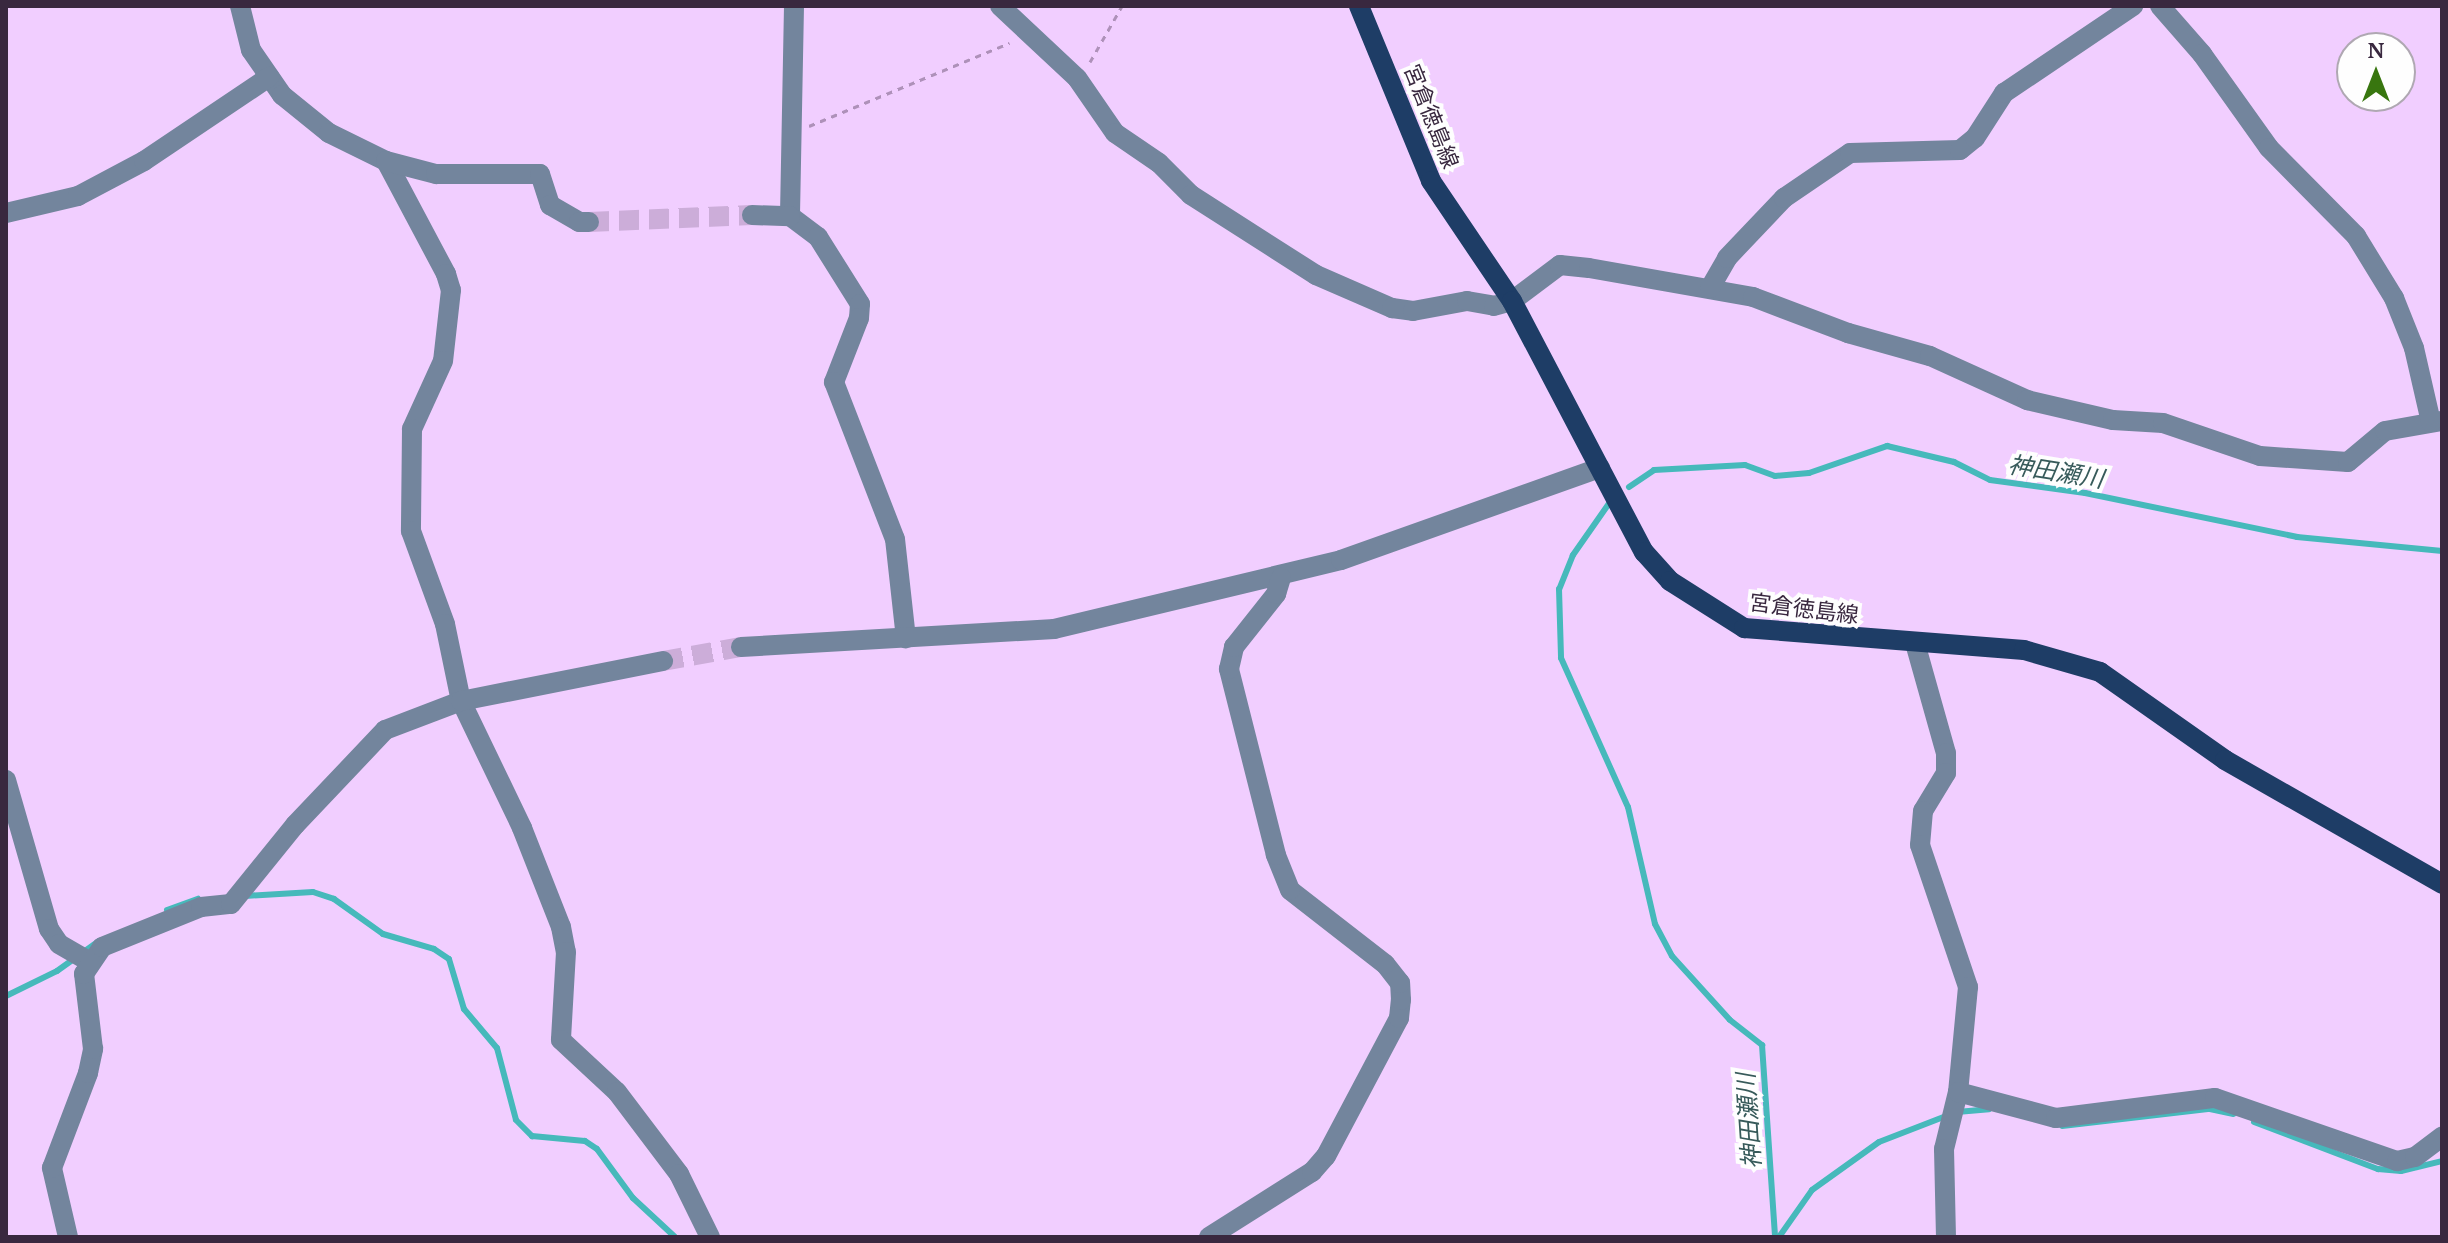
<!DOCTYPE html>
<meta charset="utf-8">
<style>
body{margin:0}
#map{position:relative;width:2448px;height:1243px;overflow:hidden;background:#f1ceff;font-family:"PT Serif","Noto Sans JP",serif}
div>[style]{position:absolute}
.stream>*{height:6px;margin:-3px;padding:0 3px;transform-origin:3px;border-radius:3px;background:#46b9bb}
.minor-tunnel>*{height:20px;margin-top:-10px;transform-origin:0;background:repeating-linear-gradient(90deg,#ccadd9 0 20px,transparent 0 30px)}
.path>*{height:3px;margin-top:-1.5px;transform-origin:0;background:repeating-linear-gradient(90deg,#ae91b9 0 6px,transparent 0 12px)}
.minor>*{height:20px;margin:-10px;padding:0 10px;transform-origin:10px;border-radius:10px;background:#73859d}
.major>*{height:20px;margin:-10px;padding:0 10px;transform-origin:10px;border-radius:10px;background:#1e3d66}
span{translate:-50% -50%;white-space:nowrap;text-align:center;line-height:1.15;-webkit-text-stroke:8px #fefefe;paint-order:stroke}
.street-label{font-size:22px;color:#39283f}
.water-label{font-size:24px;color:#375a5a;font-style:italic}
.frame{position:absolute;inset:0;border:8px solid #39283f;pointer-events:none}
.north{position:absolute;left:2336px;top:32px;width:80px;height:80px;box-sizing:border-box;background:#fefefe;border:2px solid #afa8b2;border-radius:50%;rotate:0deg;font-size:22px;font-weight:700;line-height:32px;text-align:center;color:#39283f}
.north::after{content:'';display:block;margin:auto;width:28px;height:36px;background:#38760f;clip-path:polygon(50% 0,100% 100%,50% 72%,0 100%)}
</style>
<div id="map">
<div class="stream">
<i style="left:1629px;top:487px;width:30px;rotate:-34deg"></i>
<i style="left:1654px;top:470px;width:91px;rotate:-3.1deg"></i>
<i style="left:1745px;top:465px;width:32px;rotate:20deg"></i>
<i style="left:1775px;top:476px;width:34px;rotate:-5deg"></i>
<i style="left:1809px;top:473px;width:83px;rotate:-19.1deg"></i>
<i style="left:1887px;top:446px;width:69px;rotate:13.4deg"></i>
<i style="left:1954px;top:462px;width:40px;rotate:26.6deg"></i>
<i style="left:1990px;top:480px;width:96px;rotate:7.8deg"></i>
<i style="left:2085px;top:493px;width:217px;rotate:11.7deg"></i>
<i style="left:2297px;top:537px;width:146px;rotate:5.5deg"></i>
<i style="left:1610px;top:502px;width:65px;rotate:124.9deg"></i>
<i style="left:1573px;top:555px;width:37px;rotate:112deg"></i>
<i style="left:1559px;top:589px;width:69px;rotate:88.3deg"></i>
<i style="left:1561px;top:658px;width:163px;rotate:65.8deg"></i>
<i style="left:1628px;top:807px;width:120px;rotate:77deg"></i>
<i style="left:1655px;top:924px;width:36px;rotate:62deg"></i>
<i style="left:1672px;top:956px;width:86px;rotate:47.8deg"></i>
<i style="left:1730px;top:1020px;width:41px;rotate:38deg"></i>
<i style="left:1762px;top:1045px;width:192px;rotate:86.1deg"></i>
<i style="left:245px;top:896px;width:68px;rotate:-3.4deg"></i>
<i style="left:313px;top:892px;width:22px;rotate:18deg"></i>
<i style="left:334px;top:899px;width:60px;rotate:35.5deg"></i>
<i style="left:383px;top:934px;width:53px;rotate:16.4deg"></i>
<i style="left:434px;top:949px;width:18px;rotate:34deg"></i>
<i style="left:449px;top:959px;width:52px;rotate:73.3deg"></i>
<i style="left:464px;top:1009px;width:51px;rotate:49.8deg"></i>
<i style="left:497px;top:1048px;width:74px;rotate:75.2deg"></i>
<i style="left:516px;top:1120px;width:23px;rotate:45deg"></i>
<i style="left:532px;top:1136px;width:53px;rotate:5.4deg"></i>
<i style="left:585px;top:1141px;width:14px;rotate:34deg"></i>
<i style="left:597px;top:1149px;width:61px;rotate:53.7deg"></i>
<i style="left:633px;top:1198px;width:57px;rotate:42.9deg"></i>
<i style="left:167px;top:910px;width:33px;rotate:-20deg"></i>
<i style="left:6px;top:996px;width:57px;rotate:-26.1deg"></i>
<i style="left:57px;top:971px;width:52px;rotate:-35.5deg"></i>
<i style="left:1957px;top:1112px;width:32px;rotate:-5deg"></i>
<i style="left:2254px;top:1122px;width:133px;rotate:20.8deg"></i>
<i style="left:2378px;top:1169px;width:23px;rotate:5deg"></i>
<i style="left:2401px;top:1171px;width:42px;rotate:-13.7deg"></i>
<i style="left:2062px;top:1126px;width:149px;rotate:-6.6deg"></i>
<i style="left:2210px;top:1109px;width:24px;rotate:12deg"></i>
<i style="left:1779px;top:1237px;width:57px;rotate:-54.9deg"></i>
<i style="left:1812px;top:1190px;width:82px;rotate:-35.6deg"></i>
<i style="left:1879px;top:1142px;width:72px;rotate:-21.2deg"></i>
</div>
<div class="minor-tunnel">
<i style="left:589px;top:222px;width:163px;rotate:-2.5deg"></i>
<i style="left:663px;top:661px;width:79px;rotate:-10.2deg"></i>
</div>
<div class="path">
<i style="left:1090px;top:62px;width:64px;rotate:-60.3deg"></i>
<i style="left:809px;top:126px;width:217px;rotate:-22.5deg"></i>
</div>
<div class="minor">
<i style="left:240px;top:6px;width:45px;rotate:76deg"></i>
<i style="left:251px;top:50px;width:55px;rotate:55.4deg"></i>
<i style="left:282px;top:95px;width:60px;rotate:39deg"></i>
<i style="left:329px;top:133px;width:64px;rotate:26.2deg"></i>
<i style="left:386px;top:161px;width:128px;rotate:62deg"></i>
<i style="left:446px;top:274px;width:17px;rotate:73deg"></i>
<i style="left:451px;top:290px;width:71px;rotate:96.4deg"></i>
<i style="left:443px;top:361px;width:75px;rotate:114.5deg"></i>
<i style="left:412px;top:429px;width:102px;rotate:90.6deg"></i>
<i style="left:411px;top:531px;width:99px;rotate:69.9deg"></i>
<i style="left:445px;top:624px;width:79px;rotate:78.3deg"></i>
<i style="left:461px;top:701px;width:141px;rotate:64.3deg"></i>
<i style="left:522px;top:828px;width:106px;rotate:68.5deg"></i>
<i style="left:561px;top:927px;width:25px;rotate:79deg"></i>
<i style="left:566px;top:952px;width:88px;rotate:93.3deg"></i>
<i style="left:561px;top:1040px;width:76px;rotate:42.9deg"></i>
<i style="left:617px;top:1092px;width:103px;rotate:52.9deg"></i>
<i style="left:679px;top:1174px;width:70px;rotate:63.8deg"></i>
<i style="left:794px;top:6px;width:210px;rotate:91.1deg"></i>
<i style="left:790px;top:216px;width:35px;rotate:37deg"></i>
<i style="left:818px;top:237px;width:79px;rotate:57.9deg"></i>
<i style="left:860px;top:304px;width:14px;rotate:94deg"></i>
<i style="left:859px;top:318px;width:69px;rotate:111.3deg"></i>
<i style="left:834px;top:382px;width:168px;rotate:68.8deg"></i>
<i style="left:895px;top:539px;width:100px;rotate:83.7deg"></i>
<i style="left:1000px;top:6px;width:105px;rotate:43.1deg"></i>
<i style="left:1077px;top:78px;width:67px;rotate:55.4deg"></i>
<i style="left:1115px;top:133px;width:53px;rotate:34.3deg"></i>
<i style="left:1159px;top:163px;width:45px;rotate:45deg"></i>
<i style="left:1191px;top:195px;width:148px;rotate:32.6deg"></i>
<i style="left:1316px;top:275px;width:83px;rotate:23.5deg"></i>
<i style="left:1392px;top:308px;width:21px;rotate:8deg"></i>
<i style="left:1413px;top:311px;width:55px;rotate:-10.5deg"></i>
<i style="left:1467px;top:301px;width:27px;rotate:10deg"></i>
<i style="left:1494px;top:306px;width:19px;rotate:-16deg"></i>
<i style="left:1512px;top:301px;width:60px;rotate:-36.9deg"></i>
<i style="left:1560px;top:265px;width:29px;rotate:6deg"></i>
<i style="left:1589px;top:268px;width:167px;rotate:10deg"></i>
<i style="left:1753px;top:297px;width:102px;rotate:20.8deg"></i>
<i style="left:1848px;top:333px;width:85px;rotate:15.7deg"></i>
<i style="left:1930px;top:356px;width:107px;rotate:24.4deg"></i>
<i style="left:2027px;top:400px;width:88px;rotate:13.1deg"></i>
<i style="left:2113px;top:420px;width:50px;rotate:3.4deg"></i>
<i style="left:2163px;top:423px;width:102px;rotate:18.8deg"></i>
<i style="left:2260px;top:456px;width:88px;rotate:3.9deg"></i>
<i style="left:2348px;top:462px;width:48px;rotate:-40deg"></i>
<i style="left:2385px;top:431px;width:58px;rotate:-10deg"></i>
<i style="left:2160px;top:6px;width:64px;rotate:48.8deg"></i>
<i style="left:2202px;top:54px;width:115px;rotate:54.5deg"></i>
<i style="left:2269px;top:148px;width:124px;rotate:45.3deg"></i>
<i style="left:2356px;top:236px;width:73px;rotate:58.5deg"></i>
<i style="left:2394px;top:298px;width:54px;rotate:68.2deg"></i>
<i style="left:2414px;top:348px;width:76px;rotate:77.1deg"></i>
<i style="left:386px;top:161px;width:52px;rotate:14.6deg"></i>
<i style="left:436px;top:174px;width:104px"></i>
<i style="left:540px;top:174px;width:33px;rotate:72deg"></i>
<i style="left:550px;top:205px;width:34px;rotate:30deg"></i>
<i style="left:579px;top:222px;width:10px"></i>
<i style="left:6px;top:213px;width:74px;rotate:-13.3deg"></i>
<i style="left:78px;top:196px;width:75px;rotate:-27.9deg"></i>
<i style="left:144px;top:161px;width:151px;rotate:-33.9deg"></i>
<i style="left:752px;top:215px;width:38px;rotate:2deg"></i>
<i style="left:1710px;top:288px;width:34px;rotate:-60deg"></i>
<i style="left:1727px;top:258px;width:83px;rotate:-46.5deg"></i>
<i style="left:1784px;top:198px;width:80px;rotate:-34.3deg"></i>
<i style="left:1850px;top:153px;width:110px;rotate:-1.6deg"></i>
<i style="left:1960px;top:150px;width:19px;rotate:-39deg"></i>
<i style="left:1975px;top:138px;width:54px;rotate:-57.2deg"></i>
<i style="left:2004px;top:93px;width:156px;rotate:-34deg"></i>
<i style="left:1915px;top:643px;width:114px;rotate:74.3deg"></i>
<i style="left:1946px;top:753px;width:20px;rotate:90deg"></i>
<i style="left:1946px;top:773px;width:44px;rotate:121.2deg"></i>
<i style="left:1923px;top:811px;width:34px;rotate:95deg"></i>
<i style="left:1920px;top:845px;width:150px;rotate:71.3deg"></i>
<i style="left:1968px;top:987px;width:105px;rotate:95.4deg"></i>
<i style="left:1958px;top:1092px;width:59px;rotate:103.8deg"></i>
<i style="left:1944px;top:1149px;width:88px;rotate:88.7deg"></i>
<i style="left:741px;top:647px;width:314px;rotate:-3.3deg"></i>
<i style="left:1054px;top:629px;width:295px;rotate:-13.5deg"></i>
<i style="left:1341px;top:560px;width:275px;rotate:-19.6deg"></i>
<i style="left:6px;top:780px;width:155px;rotate:73.9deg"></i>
<i style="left:49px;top:929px;width:18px;rotate:56deg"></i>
<i style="left:59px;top:944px;width:34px;rotate:30deg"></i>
<i style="left:1958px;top:1092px;width:101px;rotate:14.9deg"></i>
<i style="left:2056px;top:1118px;width:160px;rotate:-7.2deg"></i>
<i style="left:2215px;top:1098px;width:193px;rotate:19.1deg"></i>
<i style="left:2397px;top:1161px;width:18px;rotate:-13deg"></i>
<i style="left:2415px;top:1157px;width:34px;rotate:-37deg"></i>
<i style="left:68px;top:1237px;width:71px;rotate:-103.1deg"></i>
<i style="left:52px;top:1168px;width:102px;rotate:-69.2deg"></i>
<i style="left:88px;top:1073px;width:25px;rotate:-78deg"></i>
<i style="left:93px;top:1049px;width:76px;rotate:-96.8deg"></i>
<i style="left:84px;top:974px;width:32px;rotate:-56deg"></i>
<i style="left:102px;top:947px;width:107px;rotate:-22deg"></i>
<i style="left:201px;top:907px;width:30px;rotate:-6deg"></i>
<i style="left:231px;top:904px;width:102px;rotate:-51deg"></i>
<i style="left:295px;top:825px;width:131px;rotate:-46.5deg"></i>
<i style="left:385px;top:730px;width:81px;rotate:-20.9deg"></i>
<i style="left:461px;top:701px;width:206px;rotate:-11.2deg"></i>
<i style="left:1209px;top:1237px;width:122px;rotate:-32.3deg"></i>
<i style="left:1312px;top:1172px;width:21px;rotate:-49deg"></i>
<i style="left:1326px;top:1156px;width:156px;rotate:-62.1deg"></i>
<i style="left:1399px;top:1018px;width:18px;rotate:-84deg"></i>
<i style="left:1401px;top:1000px;width:17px;rotate:-93deg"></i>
<i style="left:1400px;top:983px;width:24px;rotate:-128deg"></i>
<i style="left:1385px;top:964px;width:120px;rotate:-142.1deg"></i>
<i style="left:1290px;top:890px;width:38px;rotate:-112deg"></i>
<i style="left:1276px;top:855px;width:192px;rotate:-104.2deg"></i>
<i style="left:1229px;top:669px;width:23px;rotate:-77deg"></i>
<i style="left:1234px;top:647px;width:68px;rotate:-51.6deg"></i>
<i style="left:1276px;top:594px;width:17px;rotate:-73deg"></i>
</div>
<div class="major">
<i style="left:1359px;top:6px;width:189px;rotate:67.6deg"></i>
<i style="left:1431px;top:181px;width:145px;rotate:56deg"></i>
<i style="left:1512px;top:301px;width:284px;rotate:62.3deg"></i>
<i style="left:1644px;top:552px;width:39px;rotate:48deg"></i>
<i style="left:1670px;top:581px;width:88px;rotate:32.4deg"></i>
<i style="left:1744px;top:628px;width:281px;rotate:4.5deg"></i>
<i style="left:2024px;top:650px;width:79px;rotate:16.1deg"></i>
<i style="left:2100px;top:672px;width:153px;rotate:35.1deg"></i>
<i style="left:2225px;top:760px;width:250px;rotate:29.7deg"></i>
</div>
<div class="street-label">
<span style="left:1432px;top:116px;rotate:68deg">宮倉徳島線</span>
<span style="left:1804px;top:608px;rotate:7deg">宮倉徳島線</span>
</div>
<div class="water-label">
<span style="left:2056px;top:472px;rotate:9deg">神田瀬川</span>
<span style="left:1749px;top:1121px;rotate:-94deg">神田瀬川</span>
</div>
<div class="frame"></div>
<div class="north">N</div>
</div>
